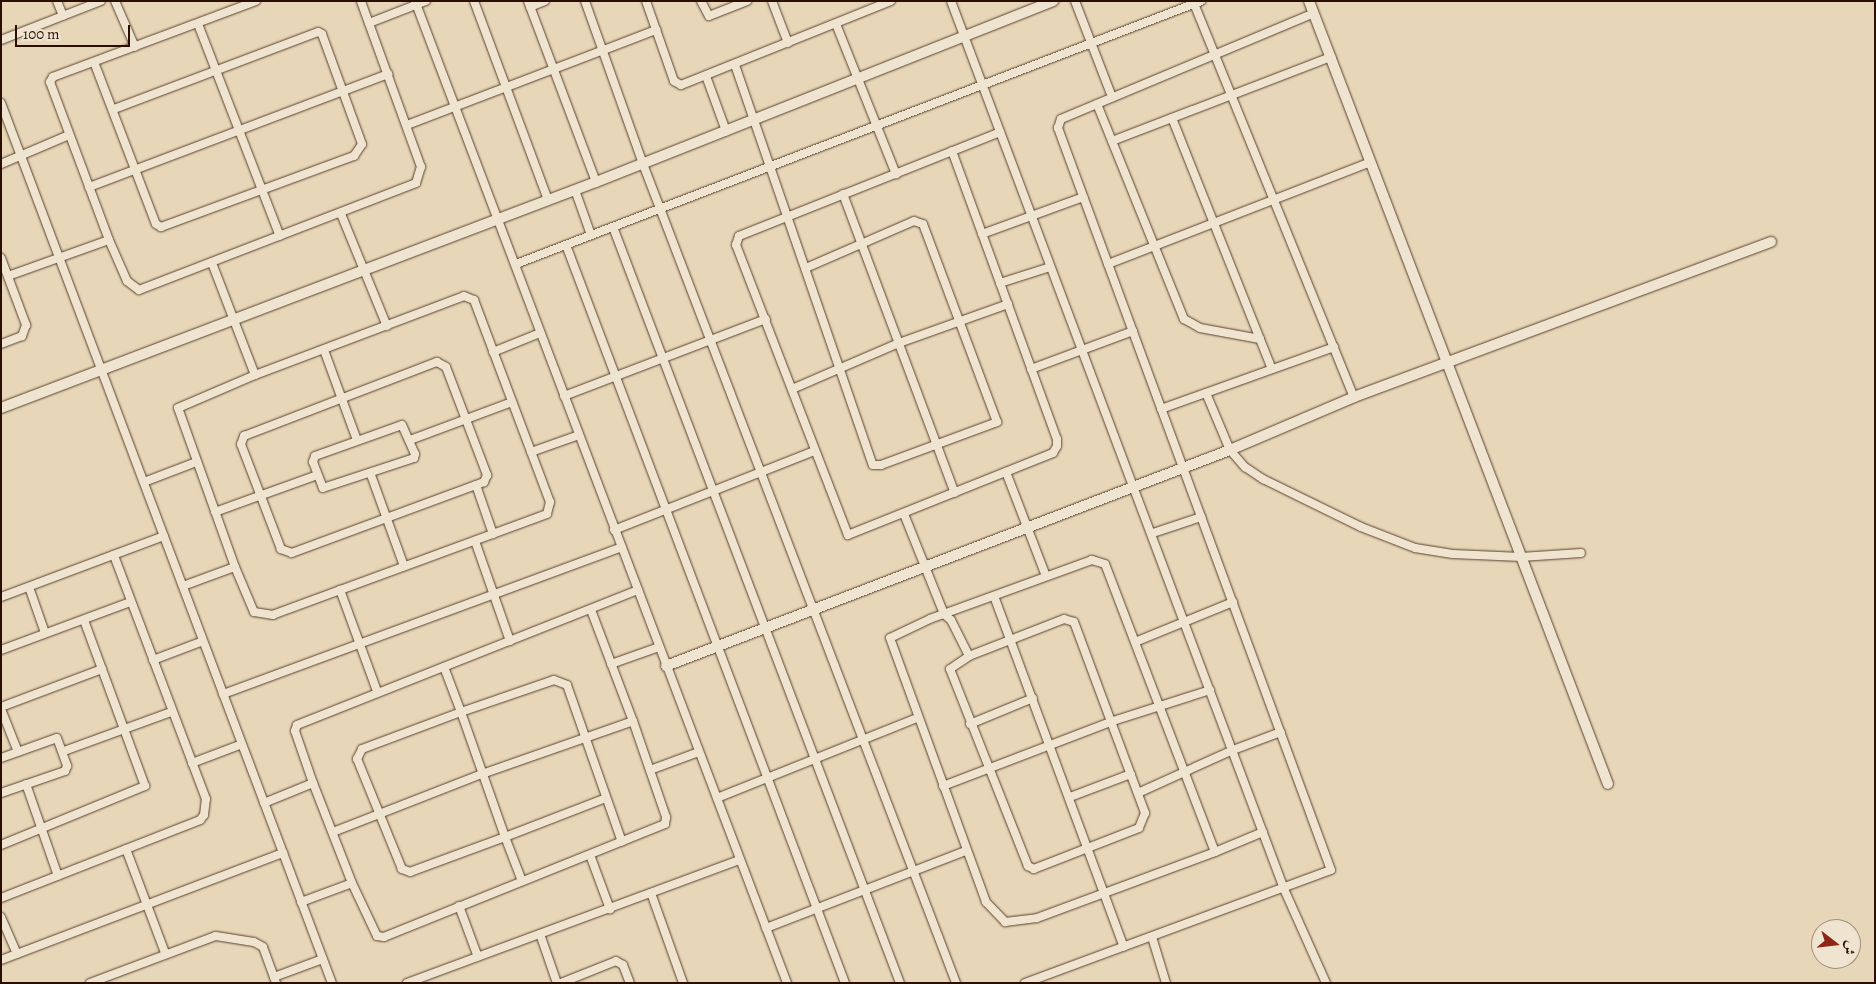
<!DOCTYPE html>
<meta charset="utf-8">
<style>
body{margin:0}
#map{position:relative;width:1876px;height:984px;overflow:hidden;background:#e7d6b7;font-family:Alegreya,Amiri,serif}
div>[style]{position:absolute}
.roads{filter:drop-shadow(0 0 1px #59402e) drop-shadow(0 0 1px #59402e)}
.minor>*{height:8px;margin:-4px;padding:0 4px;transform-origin:4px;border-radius:4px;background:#efe4d0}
.tertiary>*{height:10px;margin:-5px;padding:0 5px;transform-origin:5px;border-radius:5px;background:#efe4d0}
span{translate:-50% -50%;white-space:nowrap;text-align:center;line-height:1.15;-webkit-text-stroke:5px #efe4d0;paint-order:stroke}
.frame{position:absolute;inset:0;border:2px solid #2a0e00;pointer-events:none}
.north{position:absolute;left:1811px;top:919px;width:50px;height:50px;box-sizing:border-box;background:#efe4d0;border:1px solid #a08e7d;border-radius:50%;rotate:106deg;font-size:14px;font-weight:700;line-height:20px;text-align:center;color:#2a0e00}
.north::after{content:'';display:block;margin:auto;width:18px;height:22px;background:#8f2418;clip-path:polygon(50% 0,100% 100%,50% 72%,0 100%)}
.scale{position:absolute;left:15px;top:25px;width:115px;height:22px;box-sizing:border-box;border:2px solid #2a0e00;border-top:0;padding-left:6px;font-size:15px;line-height:18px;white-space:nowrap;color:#2a0e00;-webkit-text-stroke:4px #efe4d0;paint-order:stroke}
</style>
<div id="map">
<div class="roads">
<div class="minor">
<i style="left:57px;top:1px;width:16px;rotate:68deg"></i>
<i style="left:115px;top:1px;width:50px;rotate:66.5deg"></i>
<i style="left:256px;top:1px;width:217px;rotate:159.5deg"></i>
<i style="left:53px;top:77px;width:6px;rotate:121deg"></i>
<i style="left:50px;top:82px;width:169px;rotate:69.5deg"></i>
<i style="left:109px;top:240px;width:45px;rotate:66.3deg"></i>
<i style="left:127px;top:281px;width:15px;rotate:37deg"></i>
<i style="left:139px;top:290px;width:297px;rotate:-21.1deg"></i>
<i style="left:416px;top:183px;width:17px;rotate:-73deg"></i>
<i style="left:421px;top:167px;width:177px;rotate:-109.9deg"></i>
<i style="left:415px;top:1px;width:1050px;rotate:69.25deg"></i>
<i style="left:474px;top:1px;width:212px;rotate:69.6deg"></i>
<i style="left:528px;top:1px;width:193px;rotate:69.4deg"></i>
<i style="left:585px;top:1px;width:173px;rotate:70.4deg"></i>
<i style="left:643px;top:164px;width:877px;rotate:69.08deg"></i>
<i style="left:646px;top:1px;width:85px;rotate:70.7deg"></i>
<i style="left:674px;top:81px;width:8px;rotate:30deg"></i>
<i style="left:681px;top:85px;width:226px;rotate:-21.8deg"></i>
<i style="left:701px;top:1px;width:17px;rotate:62deg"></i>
<i style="left:709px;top:16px;width:41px;rotate:-21.5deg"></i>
<i style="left:772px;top:1px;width:45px;rotate:69.1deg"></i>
<i style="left:951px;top:1px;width:948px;rotate:69.44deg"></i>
<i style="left:1284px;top:889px;width:103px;rotate:65.9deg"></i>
<i style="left:1075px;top:1px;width:103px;rotate:68.9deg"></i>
<i style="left:1193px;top:1px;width:427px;rotate:67.9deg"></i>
<i style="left:530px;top:7px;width:16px;rotate:-22deg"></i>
<i style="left:369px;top:23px;width:61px;rotate:-21.1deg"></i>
<i style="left:198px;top:24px;width:227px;rotate:68.9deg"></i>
<i style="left:836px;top:24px;width:162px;rotate:68.2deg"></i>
<i style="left:1px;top:40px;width:107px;rotate:-21.3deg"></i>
<i style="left:94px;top:62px;width:173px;rotate:69.1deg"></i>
<i style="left:156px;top:224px;width:6px;rotate:31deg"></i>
<i style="left:161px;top:227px;width:206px;rotate:-20.2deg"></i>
<i style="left:354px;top:156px;width:14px;rotate:-56deg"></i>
<i style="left:362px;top:144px;width:117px;rotate:-110deg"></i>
<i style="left:322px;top:34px;width:4px;rotate:-153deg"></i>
<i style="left:318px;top:32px;width:218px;rotate:159.3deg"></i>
<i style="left:735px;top:65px;width:423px;rotate:71deg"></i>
<i style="left:873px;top:465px;width:8px"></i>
<i style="left:881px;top:465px;width:124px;rotate:-20.3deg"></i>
<i style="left:997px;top:422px;width:211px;rotate:-110.5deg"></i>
<i style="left:923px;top:224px;width:9px;rotate:-162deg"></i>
<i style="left:914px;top:221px;width:118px;rotate:156.5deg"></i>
<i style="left:706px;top:76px;width:59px;rotate:70deg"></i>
<i style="left:1px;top:103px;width:940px;rotate:69.39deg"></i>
<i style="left:1097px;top:104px;width:232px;rotate:68deg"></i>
<i style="left:1184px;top:319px;width:18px;rotate:29deg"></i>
<i style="left:1200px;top:328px;width:61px;rotate:10.4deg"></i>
<i style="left:1172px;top:118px;width:270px;rotate:68.3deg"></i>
<i style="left:407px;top:125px;width:267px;rotate:-20.9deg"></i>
<i style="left:1112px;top:141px;width:235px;rotate:-21deg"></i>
<i style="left:952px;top:151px;width:307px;rotate:70deg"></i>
<i style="left:1057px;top:439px;width:7px;rotate:90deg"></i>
<i style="left:1057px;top:446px;width:8px;rotate:120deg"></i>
<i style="left:1053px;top:453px;width:221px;rotate:158.2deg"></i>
<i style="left:848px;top:535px;width:311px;rotate:-111.1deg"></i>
<i style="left:736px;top:245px;width:9px;rotate:-72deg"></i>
<i style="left:739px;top:236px;width:281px;rotate:-21.7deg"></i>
<i style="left:1px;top:164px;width:74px;rotate:-23.1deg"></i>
<i style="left:89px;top:187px;width:320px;rotate:-20.7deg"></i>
<i style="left:575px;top:190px;width:48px;rotate:70.4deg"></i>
<i style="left:843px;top:194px;width:319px;rotate:69.5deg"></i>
<i style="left:341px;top:214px;width:121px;rotate:67.7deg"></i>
<i style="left:613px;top:227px;width:809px;rotate:69.21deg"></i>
<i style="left:982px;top:234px;width:108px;rotate:-20.1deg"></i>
<i style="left:566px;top:245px;width:789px;rotate:69.29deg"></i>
<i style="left:1px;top:258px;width:72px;rotate:69.5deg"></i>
<i style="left:26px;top:325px;width:12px;rotate:110deg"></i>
<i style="left:22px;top:336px;width:22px;rotate:159deg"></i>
<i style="left:212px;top:263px;width:120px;rotate:69deg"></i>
<i style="left:516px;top:264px;width:734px;rotate:-21deg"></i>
<i style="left:1108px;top:264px;width:282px;rotate:-21.2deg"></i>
<i style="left:8px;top:276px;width:107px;rotate:-19.6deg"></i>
<i style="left:1000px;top:283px;width:52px;rotate:-17.7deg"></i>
<i style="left:464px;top:296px;width:11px;rotate:22deg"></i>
<i style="left:474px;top:300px;width:216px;rotate:69.4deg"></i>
<i style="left:550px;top:502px;width:12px;rotate:104deg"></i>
<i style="left:547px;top:514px;width:292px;rotate:159.8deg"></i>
<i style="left:273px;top:615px;width:19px;rotate:-171deg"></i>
<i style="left:254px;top:612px;width:49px;rotate:-112.9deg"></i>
<i style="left:235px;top:567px;width:169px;rotate:-109.7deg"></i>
<i style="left:178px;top:408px;width:84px;rotate:-23.2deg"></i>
<i style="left:255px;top:375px;width:223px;rotate:-20.7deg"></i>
<i style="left:324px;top:350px;width:96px;rotate:69.9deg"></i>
<i style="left:493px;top:352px;width:51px;rotate:-22deg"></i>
<i style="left:437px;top:362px;width:10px;rotate:29deg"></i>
<i style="left:446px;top:367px;width:116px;rotate:69.2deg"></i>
<i style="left:487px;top:475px;width:8px;rotate:113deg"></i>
<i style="left:484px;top:482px;width:205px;rotate:159.7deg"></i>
<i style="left:292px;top:553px;width:12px;rotate:-160deg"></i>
<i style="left:281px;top:549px;width:112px;rotate:-110.9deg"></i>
<i style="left:241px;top:444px;width:9px;rotate:-69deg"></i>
<i style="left:244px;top:436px;width:207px;rotate:-21deg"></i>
<i style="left:1031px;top:369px;width:109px;rotate:-20.4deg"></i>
<i style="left:792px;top:389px;width:116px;rotate:-23.3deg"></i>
<i style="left:899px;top:343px;width:116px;rotate:-19.7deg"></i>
<i style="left:1206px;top:393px;width:62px;rotate:67.2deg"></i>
<i style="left:1230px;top:450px;width:23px;rotate:49deg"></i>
<i style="left:1245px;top:467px;width:22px;rotate:34deg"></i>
<i style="left:1263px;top:479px;width:109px;rotate:26.1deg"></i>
<i style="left:1361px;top:527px;width:58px;rotate:21.3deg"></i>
<i style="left:1415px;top:548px;width:38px;rotate:9deg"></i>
<i style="left:1453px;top:554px;width:68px;rotate:2.5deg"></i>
<i style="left:1521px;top:557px;width:60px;rotate:-3.8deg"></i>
<i style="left:564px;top:396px;width:216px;rotate:-20.9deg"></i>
<i style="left:1161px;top:409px;width:184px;rotate:-19.7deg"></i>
<i style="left:402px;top:425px;width:32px;rotate:66deg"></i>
<i style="left:415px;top:454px;width:4px;rotate:104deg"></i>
<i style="left:414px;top:458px;width:96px;rotate:161.8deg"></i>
<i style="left:323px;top:488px;width:28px;rotate:-111deg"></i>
<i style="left:313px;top:462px;width:6px;rotate:-72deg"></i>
<i style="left:315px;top:456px;width:92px;rotate:-19.6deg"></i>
<i style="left:410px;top:440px;width:109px;rotate:-20.4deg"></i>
<i style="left:531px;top:452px;width:51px;rotate:-19.5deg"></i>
<i style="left:1006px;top:472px;width:111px;rotate:69deg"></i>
<i style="left:371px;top:475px;width:97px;rotate:70.1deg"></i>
<i style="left:144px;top:482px;width:56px;rotate:-21deg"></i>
<i style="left:476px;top:485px;width:52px;rotate:70.9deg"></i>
<i style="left:215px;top:512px;width:109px;rotate:-19.9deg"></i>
<i style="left:904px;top:514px;width:108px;rotate:68.2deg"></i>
<i style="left:944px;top:614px;width:9px;rotate:41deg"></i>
<i style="left:951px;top:620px;width:40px;rotate:63.4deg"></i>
<i style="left:614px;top:530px;width:216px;rotate:-21.5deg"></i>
<i style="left:1153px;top:533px;width:51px;rotate:-18.4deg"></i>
<i style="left:475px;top:541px;width:106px;rotate:70.7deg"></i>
<i style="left:183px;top:586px;width:55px;rotate:-20.1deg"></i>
<i style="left:29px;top:587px;width:49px;rotate:70.8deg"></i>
<i style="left:340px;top:590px;width:108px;rotate:69.9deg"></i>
<i style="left:994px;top:596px;width:374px;rotate:69.7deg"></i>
<i style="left:1px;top:597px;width:174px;rotate:-20.5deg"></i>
<i style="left:591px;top:610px;width:119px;rotate:69.3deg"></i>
<i style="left:633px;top:721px;width:102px;rotate:71deg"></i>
<i style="left:666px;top:817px;width:7px;rotate:98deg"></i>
<i style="left:665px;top:824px;width:303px;rotate:158.1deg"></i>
<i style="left:384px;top:937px;width:7px;rotate:-172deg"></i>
<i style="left:377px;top:936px;width:59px;rotate:-115.3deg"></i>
<i style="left:352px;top:883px;width:107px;rotate:-111.3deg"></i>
<i style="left:313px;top:783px;width:55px;rotate:-109.1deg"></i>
<i style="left:295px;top:731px;width:6px;rotate:-72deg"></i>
<i style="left:297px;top:725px;width:367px;rotate:-21.6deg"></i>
<i style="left:1064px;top:619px;width:10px;rotate:17deg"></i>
<i style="left:1074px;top:622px;width:204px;rotate:69.6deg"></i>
<i style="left:1145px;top:813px;width:16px;rotate:112deg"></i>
<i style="left:1139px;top:828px;width:113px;rotate:158.7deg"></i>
<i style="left:1034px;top:869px;width:7px;rotate:-153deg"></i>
<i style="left:1028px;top:866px;width:212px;rotate:-111.6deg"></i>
<i style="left:950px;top:669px;width:23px;rotate:-34deg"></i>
<i style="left:969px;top:656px;width:102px;rotate:-21.3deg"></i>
<i style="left:1135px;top:642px;width:106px;rotate:-22.2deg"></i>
<i style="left:1px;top:650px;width:138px;rotate:-20.4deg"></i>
<i style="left:153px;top:660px;width:53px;rotate:-20.8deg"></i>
<i style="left:611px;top:664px;width:51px;rotate:-19.5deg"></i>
<i style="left:444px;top:667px;width:48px;rotate:69.3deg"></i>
<i style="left:461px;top:712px;width:133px;rotate:70.6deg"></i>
<i style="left:505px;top:837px;width:101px;rotate:159.8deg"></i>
<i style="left:410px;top:872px;width:9px;rotate:-159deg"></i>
<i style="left:402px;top:869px;width:119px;rotate:-112.2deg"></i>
<i style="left:357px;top:759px;width:11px;rotate:-63deg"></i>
<i style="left:362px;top:749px;width:106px;rotate:-20.5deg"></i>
<i style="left:461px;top:712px;width:98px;rotate:-19deg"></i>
<i style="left:554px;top:680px;width:14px;rotate:21deg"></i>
<i style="left:567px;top:685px;width:166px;rotate:70.7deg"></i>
<i style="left:223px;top:694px;width:425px;rotate:-20.2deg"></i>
<i style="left:1px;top:707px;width:108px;rotate:-20.6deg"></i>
<i style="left:1px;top:709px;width:46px;rotate:68.4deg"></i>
<i style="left:970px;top:724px;width:68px;rotate:-22.4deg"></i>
<i style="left:64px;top:751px;width:114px;rotate:-20deg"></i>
<i style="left:1px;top:758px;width:59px;rotate:-19.7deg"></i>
<i style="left:57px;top:738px;width:30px;rotate:70deg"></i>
<i style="left:67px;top:766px;width:5px;rotate:112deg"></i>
<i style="left:65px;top:771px;width:68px;rotate:161deg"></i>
<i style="left:192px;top:763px;width:53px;rotate:-20.8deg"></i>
<i style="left:650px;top:770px;width:52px;rotate:-20.2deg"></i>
<i style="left:26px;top:784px;width:97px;rotate:70.8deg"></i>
<i style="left:943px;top:786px;width:182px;rotate:-20.9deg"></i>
<i style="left:1113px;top:721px;width:102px;rotate:-17.7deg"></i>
<i style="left:1138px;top:793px;width:104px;rotate:-24.4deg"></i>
<i style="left:1233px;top:750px;width:51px;rotate:-20.6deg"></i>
<i style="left:1070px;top:797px;width:65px;rotate:-20.7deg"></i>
<i style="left:717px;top:798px;width:215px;rotate:-21.8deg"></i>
<i style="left:264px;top:803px;width:53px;rotate:-22.2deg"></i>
<i style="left:333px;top:832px;width:160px;rotate:-21.3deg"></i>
<i style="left:482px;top:774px;width:160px;rotate:-19.3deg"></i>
<i style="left:1px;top:845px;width:156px;rotate:-22.3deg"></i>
<i style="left:145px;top:786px;width:177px;rotate:-110.2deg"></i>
<i style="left:126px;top:849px;width:111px;rotate:69.4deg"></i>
<i style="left:1215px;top:852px;width:308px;rotate:-110.9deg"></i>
<i style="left:1105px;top:564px;width:14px;rotate:-163deg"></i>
<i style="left:1092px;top:560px;width:172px;rotate:160deg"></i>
<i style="left:930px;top:619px;width:44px;rotate:154.6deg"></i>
<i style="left:890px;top:638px;width:281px;rotate:70deg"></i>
<i style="left:986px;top:902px;width:28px;rotate:46deg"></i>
<i style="left:1005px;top:922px;width:32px;rotate:-7deg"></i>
<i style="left:1037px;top:918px;width:190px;rotate:-20.3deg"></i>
<i style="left:1215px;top:852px;width:52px;rotate:-22.6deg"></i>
<i style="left:590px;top:855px;width:58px;rotate:69.7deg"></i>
<i style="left:522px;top:881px;width:47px;rotate:-111.1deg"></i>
<i style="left:505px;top:837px;width:108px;rotate:-21.1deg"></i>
<i style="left:651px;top:893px;width:96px;rotate:70.4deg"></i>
<i style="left:1px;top:898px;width:214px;rotate:-21.4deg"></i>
<i style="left:200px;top:820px;width:6px;rotate:-51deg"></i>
<i style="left:204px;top:815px;width:16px;rotate:-83deg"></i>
<i style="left:206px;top:799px;width:261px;rotate:-110.7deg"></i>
<i style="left:301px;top:902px;width:54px;rotate:-20.4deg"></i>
<i style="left:459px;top:906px;width:54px;rotate:69.6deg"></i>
<i style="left:1px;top:917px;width:40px;rotate:66.6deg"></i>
<i style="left:766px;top:928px;width:214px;rotate:-21.1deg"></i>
<i style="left:540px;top:934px;width:52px;rotate:70.9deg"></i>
<i style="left:1152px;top:937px;width:48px;rotate:73.1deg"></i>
<i style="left:1px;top:960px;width:302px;rotate:-20.8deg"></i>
<i style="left:274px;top:977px;width:52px;rotate:-20.2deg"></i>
<i style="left:90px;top:983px;width:134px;rotate:-20.5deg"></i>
<i style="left:216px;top:936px;width:38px;rotate:9deg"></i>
<i style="left:254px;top:942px;width:10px;rotate:29deg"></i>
<i style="left:263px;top:947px;width:38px;rotate:70deg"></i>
<i style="left:407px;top:983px;width:355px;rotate:-20.3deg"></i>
<i style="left:561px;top:983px;width:59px;rotate:-21.8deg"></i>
<i style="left:616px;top:961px;width:8px;rotate:30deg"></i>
<i style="left:623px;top:965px;width:19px;rotate:69deg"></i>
<i style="left:1025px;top:983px;width:326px;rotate:-20.3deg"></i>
<i style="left:1331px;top:870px;width:791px;rotate:-110.2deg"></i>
<i style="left:1058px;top:128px;width:9px;rotate:-72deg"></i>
<i style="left:1061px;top:119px;width:274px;rotate:-22.7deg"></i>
</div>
<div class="tertiary">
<i style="left:1309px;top:1px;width:838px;rotate:69.1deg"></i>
<i style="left:1px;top:408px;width:636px;rotate:-20.8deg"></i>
<i style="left:596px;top:182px;width:492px;rotate:-21.6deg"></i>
<i style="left:666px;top:666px;width:604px;rotate:-20.96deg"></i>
<i style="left:1230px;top:450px;width:135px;rotate:-23.1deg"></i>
<i style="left:1354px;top:397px;width:445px;rotate:-20.4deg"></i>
</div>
</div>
<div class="frame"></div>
<div class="north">ش</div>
<div class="scale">100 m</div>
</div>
